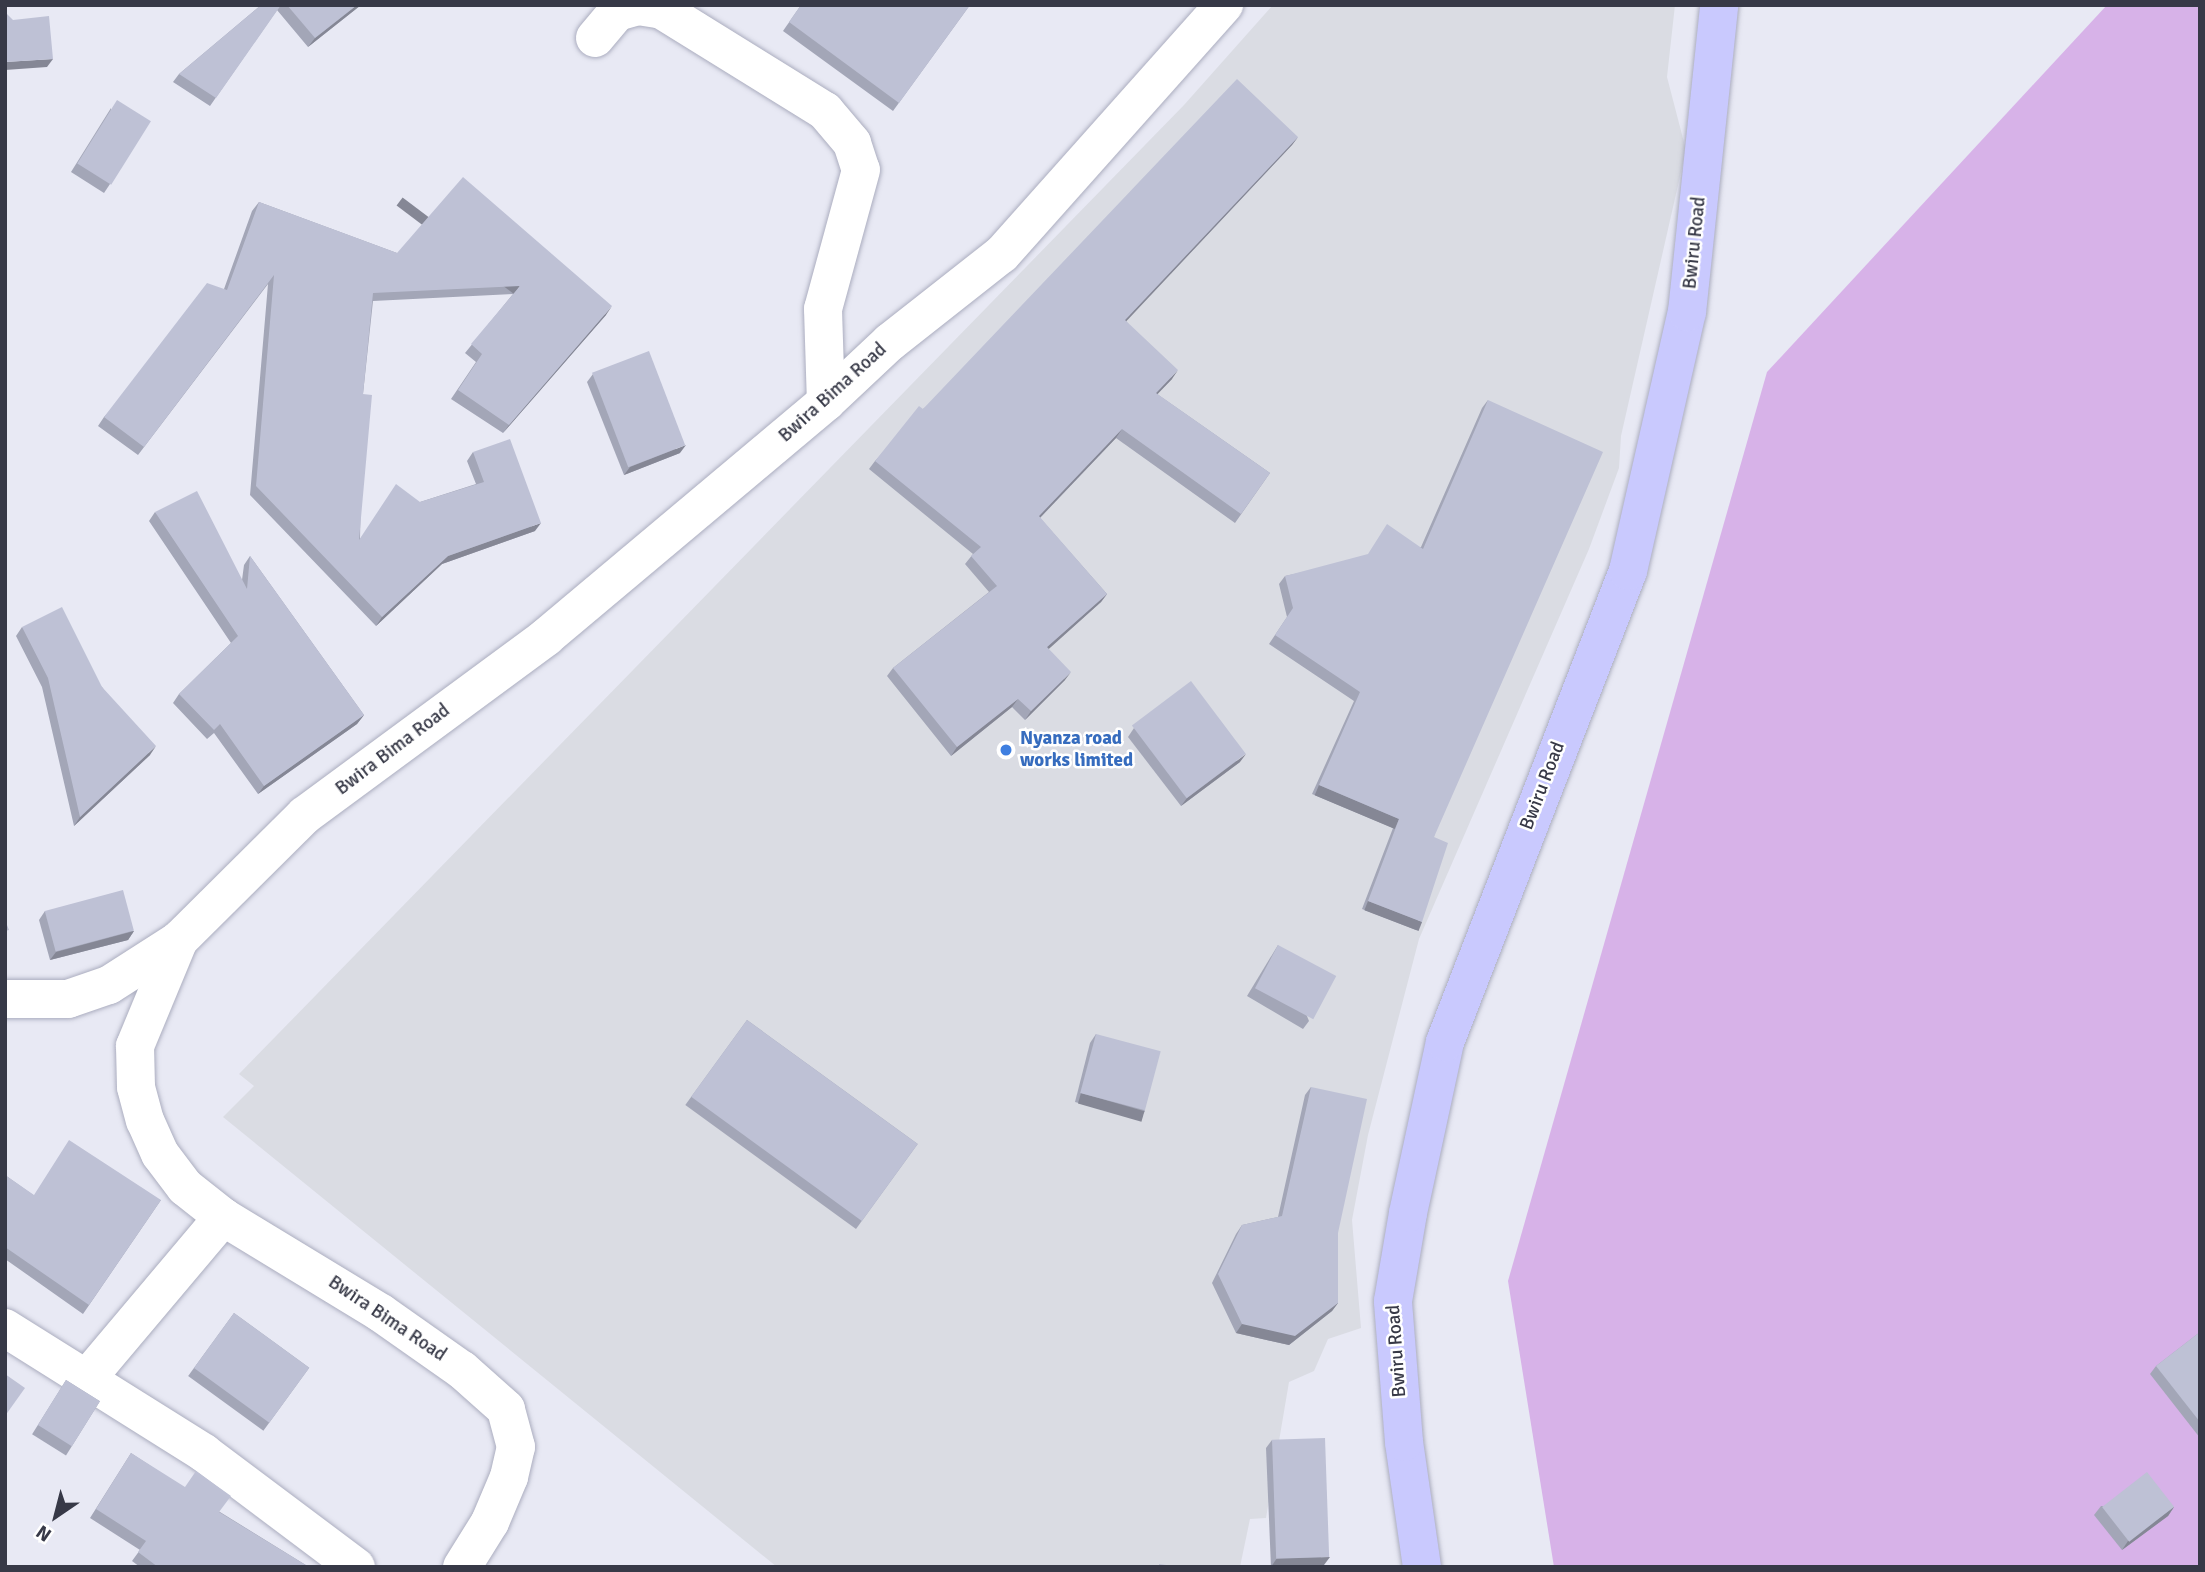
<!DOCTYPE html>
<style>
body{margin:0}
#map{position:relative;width:2205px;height:1572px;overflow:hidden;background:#e8e9f4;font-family:Signika,sans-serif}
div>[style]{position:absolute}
.industrial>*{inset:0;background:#dadce3}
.green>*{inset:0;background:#d7b2e8}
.roads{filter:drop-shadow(0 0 2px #abadbf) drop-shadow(0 0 2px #abadbf)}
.minor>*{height:38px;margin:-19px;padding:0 19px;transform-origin:19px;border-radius:19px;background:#fff}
.secondary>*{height:38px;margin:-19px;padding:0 19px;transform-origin:19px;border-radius:19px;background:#c9c9fe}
.wall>*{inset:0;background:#a3a6b7;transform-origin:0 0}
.shaded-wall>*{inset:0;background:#858795;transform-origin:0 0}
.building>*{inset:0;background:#bec1d5;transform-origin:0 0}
.dots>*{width:19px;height:19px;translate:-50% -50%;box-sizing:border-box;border:4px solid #fff;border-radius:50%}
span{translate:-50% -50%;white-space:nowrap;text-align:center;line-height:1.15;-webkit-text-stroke:5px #fff;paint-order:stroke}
.street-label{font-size:19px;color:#373947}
.shop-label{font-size:19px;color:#366cbe;font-weight:700}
.left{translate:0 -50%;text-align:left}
.frame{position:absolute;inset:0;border:7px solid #373947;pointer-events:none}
.north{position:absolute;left:21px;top:1481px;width:70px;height:70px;-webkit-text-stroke:5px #fff;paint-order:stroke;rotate:215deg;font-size:19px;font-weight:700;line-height:28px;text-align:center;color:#373947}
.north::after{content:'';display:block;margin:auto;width:24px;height:32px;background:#373947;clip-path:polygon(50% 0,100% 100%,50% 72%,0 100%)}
</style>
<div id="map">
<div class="industrial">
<i style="clip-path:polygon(1273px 5px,1675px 5px,1667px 77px,1686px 150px,1621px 436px,1619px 468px,1589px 549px,1419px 939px,1368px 1135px,1352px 1220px,1361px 1328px,1328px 1339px,1314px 1371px,1289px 1382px,1266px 1518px,1250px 1519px,1240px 1567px,777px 1567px,223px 1117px,254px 1086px,239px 1074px,1184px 105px)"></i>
</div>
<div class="green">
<i style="clip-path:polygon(2107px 5px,2200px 5px,2200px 1567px,1554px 1567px,1508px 1281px,1767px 372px)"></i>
</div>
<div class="roads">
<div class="minor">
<i style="left:595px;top:38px;width:34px;rotate:-50deg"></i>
<i style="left:617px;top:12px;width:22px;rotate:-16deg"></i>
<i style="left:638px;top:6px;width:24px;rotate:9deg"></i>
<i style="left:662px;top:10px;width:192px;rotate:31.8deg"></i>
<i style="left:825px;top:111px;width:42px;rotate:49.8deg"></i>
<i style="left:852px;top:143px;width:28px;rotate:72deg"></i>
<i style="left:861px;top:170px;width:144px;rotate:105.3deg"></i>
<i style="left:823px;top:309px;width:93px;rotate:88.2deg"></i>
<i style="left:5px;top:999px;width:63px"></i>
<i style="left:68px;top:999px;width:43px;rotate:-18.9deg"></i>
<i style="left:109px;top:985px;width:83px;rotate:-32.7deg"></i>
<i style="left:5px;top:1328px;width:235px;rotate:32.1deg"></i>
<i style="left:204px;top:1453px;width:190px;rotate:36.9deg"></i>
<i style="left:89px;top:1376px;width:208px;rotate:-49.9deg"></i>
<i style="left:462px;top:1567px;width:53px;rotate:-58.1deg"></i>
<i style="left:490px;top:1522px;width:49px;rotate:-67.1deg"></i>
<i style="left:509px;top:1477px;width:31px;rotate:-77deg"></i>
<i style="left:516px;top:1447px;width:39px;rotate:-105deg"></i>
<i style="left:506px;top:1409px;width:59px;rotate:-138.4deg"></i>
<i style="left:462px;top:1370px;width:99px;rotate:-144.9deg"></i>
<i style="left:381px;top:1313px;width:185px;rotate:-148.7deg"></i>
<i style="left:223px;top:1217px;width:48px;rotate:-141.7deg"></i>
<i style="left:185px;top:1187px;width:41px;rotate:-127.1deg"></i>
<i style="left:160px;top:1154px;width:36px;rotate:-114deg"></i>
<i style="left:145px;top:1121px;width:35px;rotate:-105deg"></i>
<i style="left:136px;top:1087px;width:41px;rotate:-91.4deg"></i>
<i style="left:135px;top:1046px;width:115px;rotate:-67.5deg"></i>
<i style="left:179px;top:940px;width:177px;rotate:-44.8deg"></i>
<i style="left:305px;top:815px;width:300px;rotate:-36.4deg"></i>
<i style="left:546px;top:637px;width:366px;rotate:-40deg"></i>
<i style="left:826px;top:402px;width:88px;rotate:-43.2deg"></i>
<i style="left:890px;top:342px;width:142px;rotate:-38.2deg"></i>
<i style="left:1002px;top:254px;width:334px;rotate:-48.3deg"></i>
</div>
<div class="secondary">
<i style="left:1422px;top:1567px;width:126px;rotate:-98.2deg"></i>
<i style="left:1404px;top:1442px;width:141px;rotate:-94.5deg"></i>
<i style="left:1393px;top:1301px;width:89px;rotate:-80.3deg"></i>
<i style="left:1408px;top:1213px;width:175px;rotate:-77.8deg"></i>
<i style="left:1445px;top:1042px;width:505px;rotate:-68.77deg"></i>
<i style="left:1628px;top:571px;width:266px;rotate:-77.2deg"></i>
<i style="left:1687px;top:312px;width:309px;rotate:-84deg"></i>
</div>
</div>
<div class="wall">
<i style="clip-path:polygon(261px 5px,361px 5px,308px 47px,277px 10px,210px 106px,173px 82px,179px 74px)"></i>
<i style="clip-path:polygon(801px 5px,970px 5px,893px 111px,783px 31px)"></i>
<i style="clip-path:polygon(111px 108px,110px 184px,104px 193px,71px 172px)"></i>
<i style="clip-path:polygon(1298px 137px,1292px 145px,1126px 321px,1172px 379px,1157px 394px,1270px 473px,1235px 523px,1116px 438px,1040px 518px,1107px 594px,1101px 602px,1048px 649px,1065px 680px,1025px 720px,1012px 707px,951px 756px,887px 676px,893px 668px,989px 592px,965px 564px,973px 554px,869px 469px,875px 461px,923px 409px)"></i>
<i style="clip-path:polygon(259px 202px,397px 253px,606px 315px,503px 433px,451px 399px,476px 362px,465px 353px,513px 294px,373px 301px,363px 394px,360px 539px,420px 502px,476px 484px,467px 461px,473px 452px,535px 531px,442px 564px,376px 626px,250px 495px,268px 284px,138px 455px,98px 426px,104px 417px,224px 289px,252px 211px)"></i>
<i style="clip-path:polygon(593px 374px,680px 453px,624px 475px,587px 382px)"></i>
<i style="clip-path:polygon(1488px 400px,1434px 837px,1416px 930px,1362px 909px,1393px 828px,1312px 794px,1354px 701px,1269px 644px,1287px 617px,1279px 584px,1285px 576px,1421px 547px,1482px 408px)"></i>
<i style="clip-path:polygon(155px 512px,242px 580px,244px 565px,250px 556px,364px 715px,357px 724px,258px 794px,214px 733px,207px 739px,173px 703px,179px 694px,231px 643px,149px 521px)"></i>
<i style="clip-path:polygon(22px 627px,102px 687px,150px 755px,74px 826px,42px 687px,16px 636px)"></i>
<i style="clip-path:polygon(1134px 728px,1240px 762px,1181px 806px,1128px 737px)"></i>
<i style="clip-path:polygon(45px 911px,134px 931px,128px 940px,50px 960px,39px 920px)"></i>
<i style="clip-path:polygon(1278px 945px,1309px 1021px,1303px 1029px,1247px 996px)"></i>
<i style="left:747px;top:1020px;width:211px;height:105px;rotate:36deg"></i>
<i style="clip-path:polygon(1096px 1034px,1145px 1111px,1139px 1120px,1075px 1102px,1090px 1043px)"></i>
<i style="clip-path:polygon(1311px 1087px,1338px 1233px,1338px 1303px,1332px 1311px,1289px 1345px,1236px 1333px,1212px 1283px,1236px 1234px,1242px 1225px,1278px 1217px,1305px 1095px)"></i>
<i style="clip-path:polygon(5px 1175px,33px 1195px,161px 1200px,83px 1314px,5px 1259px)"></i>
<i style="left:234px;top:1313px;width:93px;height:78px;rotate:36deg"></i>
<i style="clip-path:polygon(2200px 1332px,2200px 1438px,2150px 1374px,2156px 1366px)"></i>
<i style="left:66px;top:1380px;width:40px;height:64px;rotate:32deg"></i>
<i style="clip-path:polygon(1272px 1440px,1324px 1565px,1271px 1567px,1266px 1448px)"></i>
<i style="clip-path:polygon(131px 1453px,220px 1512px,309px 1567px,140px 1567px,132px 1561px,140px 1550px,90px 1518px)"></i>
<i style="clip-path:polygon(2101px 1506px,2174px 1507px,2168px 1516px,2122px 1550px,2094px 1515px)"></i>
</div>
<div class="shaded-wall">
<i style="clip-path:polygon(357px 5px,361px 5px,308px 47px,315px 38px)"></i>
<i style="clip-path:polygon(53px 59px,47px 67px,5px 70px,5px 62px)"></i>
<i style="clip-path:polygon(1298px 137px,1292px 145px,1119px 329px,1125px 320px)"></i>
<i style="left:520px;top:286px;width:10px;height:147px;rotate:127deg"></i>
<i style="clip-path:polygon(612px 306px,606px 315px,503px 433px,509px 425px)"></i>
<i style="clip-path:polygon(1178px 370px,1172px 379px,1150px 402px,1156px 393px)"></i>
<i style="clip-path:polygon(1122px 429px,1116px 438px,1033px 525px,1039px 516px)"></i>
<i style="clip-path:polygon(686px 445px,680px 453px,624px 475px,630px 467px)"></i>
<i style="clip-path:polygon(541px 523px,535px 531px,442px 564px,376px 626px,382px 617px,448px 556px)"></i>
<i style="clip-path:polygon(1107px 594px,1101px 602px,1041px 656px,1047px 647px)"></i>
<i style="clip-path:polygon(1071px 672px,1065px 680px,1025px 720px,1031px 711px)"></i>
<i style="clip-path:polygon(1018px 699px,1012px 707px,951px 756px,957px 747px)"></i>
<i style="clip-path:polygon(364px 715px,357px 724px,258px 794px,264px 786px)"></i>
<i style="clip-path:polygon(156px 746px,150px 755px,74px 826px,80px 817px)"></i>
<i style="clip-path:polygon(1246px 754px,1240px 762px,1181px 806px,1187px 798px)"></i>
<i style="left:1319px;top:785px;width:87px;height:11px;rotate:23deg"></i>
<i style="left:1368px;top:901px;width:58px;height:10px;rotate:21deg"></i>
<i style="clip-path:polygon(134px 931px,128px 940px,50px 960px,56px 952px)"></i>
<i style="left:1081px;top:1093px;width:66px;height:11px;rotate:16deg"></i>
<i style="clip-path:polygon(1338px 1303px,1332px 1311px,1289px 1345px,1236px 1333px,1242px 1324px)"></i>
<i style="clip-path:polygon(2174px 1507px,2168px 1516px,2122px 1550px,2128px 1541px)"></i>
<i style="clip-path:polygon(1330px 1557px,1324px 1565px,1271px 1567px,1277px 1558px)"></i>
</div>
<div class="building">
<i style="clip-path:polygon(261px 5px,281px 5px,216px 98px,179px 74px)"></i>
<i style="clip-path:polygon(287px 5px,357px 5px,315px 38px)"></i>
<i style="clip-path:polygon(801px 5px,970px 5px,899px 103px,789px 22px)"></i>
<i style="clip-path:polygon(5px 12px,13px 20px,49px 16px,53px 59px,5px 62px)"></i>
<i style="clip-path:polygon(1237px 79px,1298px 137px,1125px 320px,1178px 370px,1156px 393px,1270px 473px,1241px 514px,1122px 429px,1039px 516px,1107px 594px,1047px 647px,1071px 672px,1031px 711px,1018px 699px,957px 747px,893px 668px,997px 586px,971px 556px,981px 547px,875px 461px,919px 406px,923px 409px)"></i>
<i style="left:117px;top:100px;width:40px;height:75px;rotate:32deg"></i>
<i style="clip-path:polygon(463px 177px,612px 306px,509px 425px,458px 390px,482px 354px,471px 344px,520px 286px,373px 293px,363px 394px,372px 395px,359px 540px,396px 484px,420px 502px,484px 482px,473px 452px,510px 439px,541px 523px,448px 556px,382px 617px,256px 486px,274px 275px,144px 447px,104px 417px,207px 283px,227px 290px,259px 202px,397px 253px)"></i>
<i style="left:649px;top:351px;width:101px;height:61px;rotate:69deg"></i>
<i style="clip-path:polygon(1488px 400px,1603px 452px,1434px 837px,1448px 843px,1422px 922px,1368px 901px,1399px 819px,1319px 785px,1360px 692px,1275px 635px,1293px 608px,1285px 576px,1368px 554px,1387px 524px,1423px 549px)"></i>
<i style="clip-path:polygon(197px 491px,247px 589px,250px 556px,364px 715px,264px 786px,220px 724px,214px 730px,179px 694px,238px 636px,155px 512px)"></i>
<i style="clip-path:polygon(62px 607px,102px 687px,156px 746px,80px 817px,48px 678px,22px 627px)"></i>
<i style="left:1191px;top:681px;width:91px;height:74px;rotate:53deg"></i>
<i style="left:123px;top:890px;width:42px;height:81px;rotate:75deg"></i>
<i style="clip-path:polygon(5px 920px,9px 930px,5px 931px)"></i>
<i style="left:1278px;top:945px;width:66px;height:49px;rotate:28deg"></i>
<i style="left:747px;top:1020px;width:211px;height:95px;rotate:36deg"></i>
<i style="left:1096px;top:1034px;width:67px;height:61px;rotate:15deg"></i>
<i style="clip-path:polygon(1311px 1087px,1367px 1099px,1338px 1233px,1338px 1303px,1295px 1336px,1242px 1324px,1218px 1274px,1242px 1225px,1282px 1216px)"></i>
<i style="clip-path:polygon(69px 1140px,161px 1200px,89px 1305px,5px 1247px,5px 1175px,34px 1195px)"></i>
<i style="left:234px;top:1313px;width:93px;height:68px;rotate:36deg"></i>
<i style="clip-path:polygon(2200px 1332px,2200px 1422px,2156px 1366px)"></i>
<i style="clip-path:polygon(5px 1374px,25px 1388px,5px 1416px)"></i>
<i style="left:66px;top:1380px;width:40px;height:53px;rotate:32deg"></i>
<i style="left:1325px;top:1438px;width:119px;height:53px;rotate:88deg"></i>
<i style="clip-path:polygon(131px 1453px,185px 1487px,196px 1471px,231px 1496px,219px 1512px,309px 1567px,158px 1567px,138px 1552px,146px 1541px,96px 1509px)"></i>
<i style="left:2147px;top:1472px;width:44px;height:57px;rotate:52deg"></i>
<i style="clip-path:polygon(1159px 1564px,1181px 1567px,1159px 1567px)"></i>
</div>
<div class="dots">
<i style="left:1006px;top:750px;background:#3f7fe0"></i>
</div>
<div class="street-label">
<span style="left:1695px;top:243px;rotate:-84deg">Bwiru Road</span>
<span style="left:833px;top:393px;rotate:-42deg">Bwira Bima Road</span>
<span style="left:393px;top:750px;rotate:-37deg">Bwira Bima Road</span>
<span style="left:1543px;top:786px;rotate:-69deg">Bwiru Road</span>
<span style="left:387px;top:1319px;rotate:34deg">Bwira Bima Road</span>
<span style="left:1397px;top:1351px;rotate:-94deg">Bwiru Road</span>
</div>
<div class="shop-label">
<span class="left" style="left:1020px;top:750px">Nyanza road<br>works limited</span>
</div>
<div class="frame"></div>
<div class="north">N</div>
</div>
